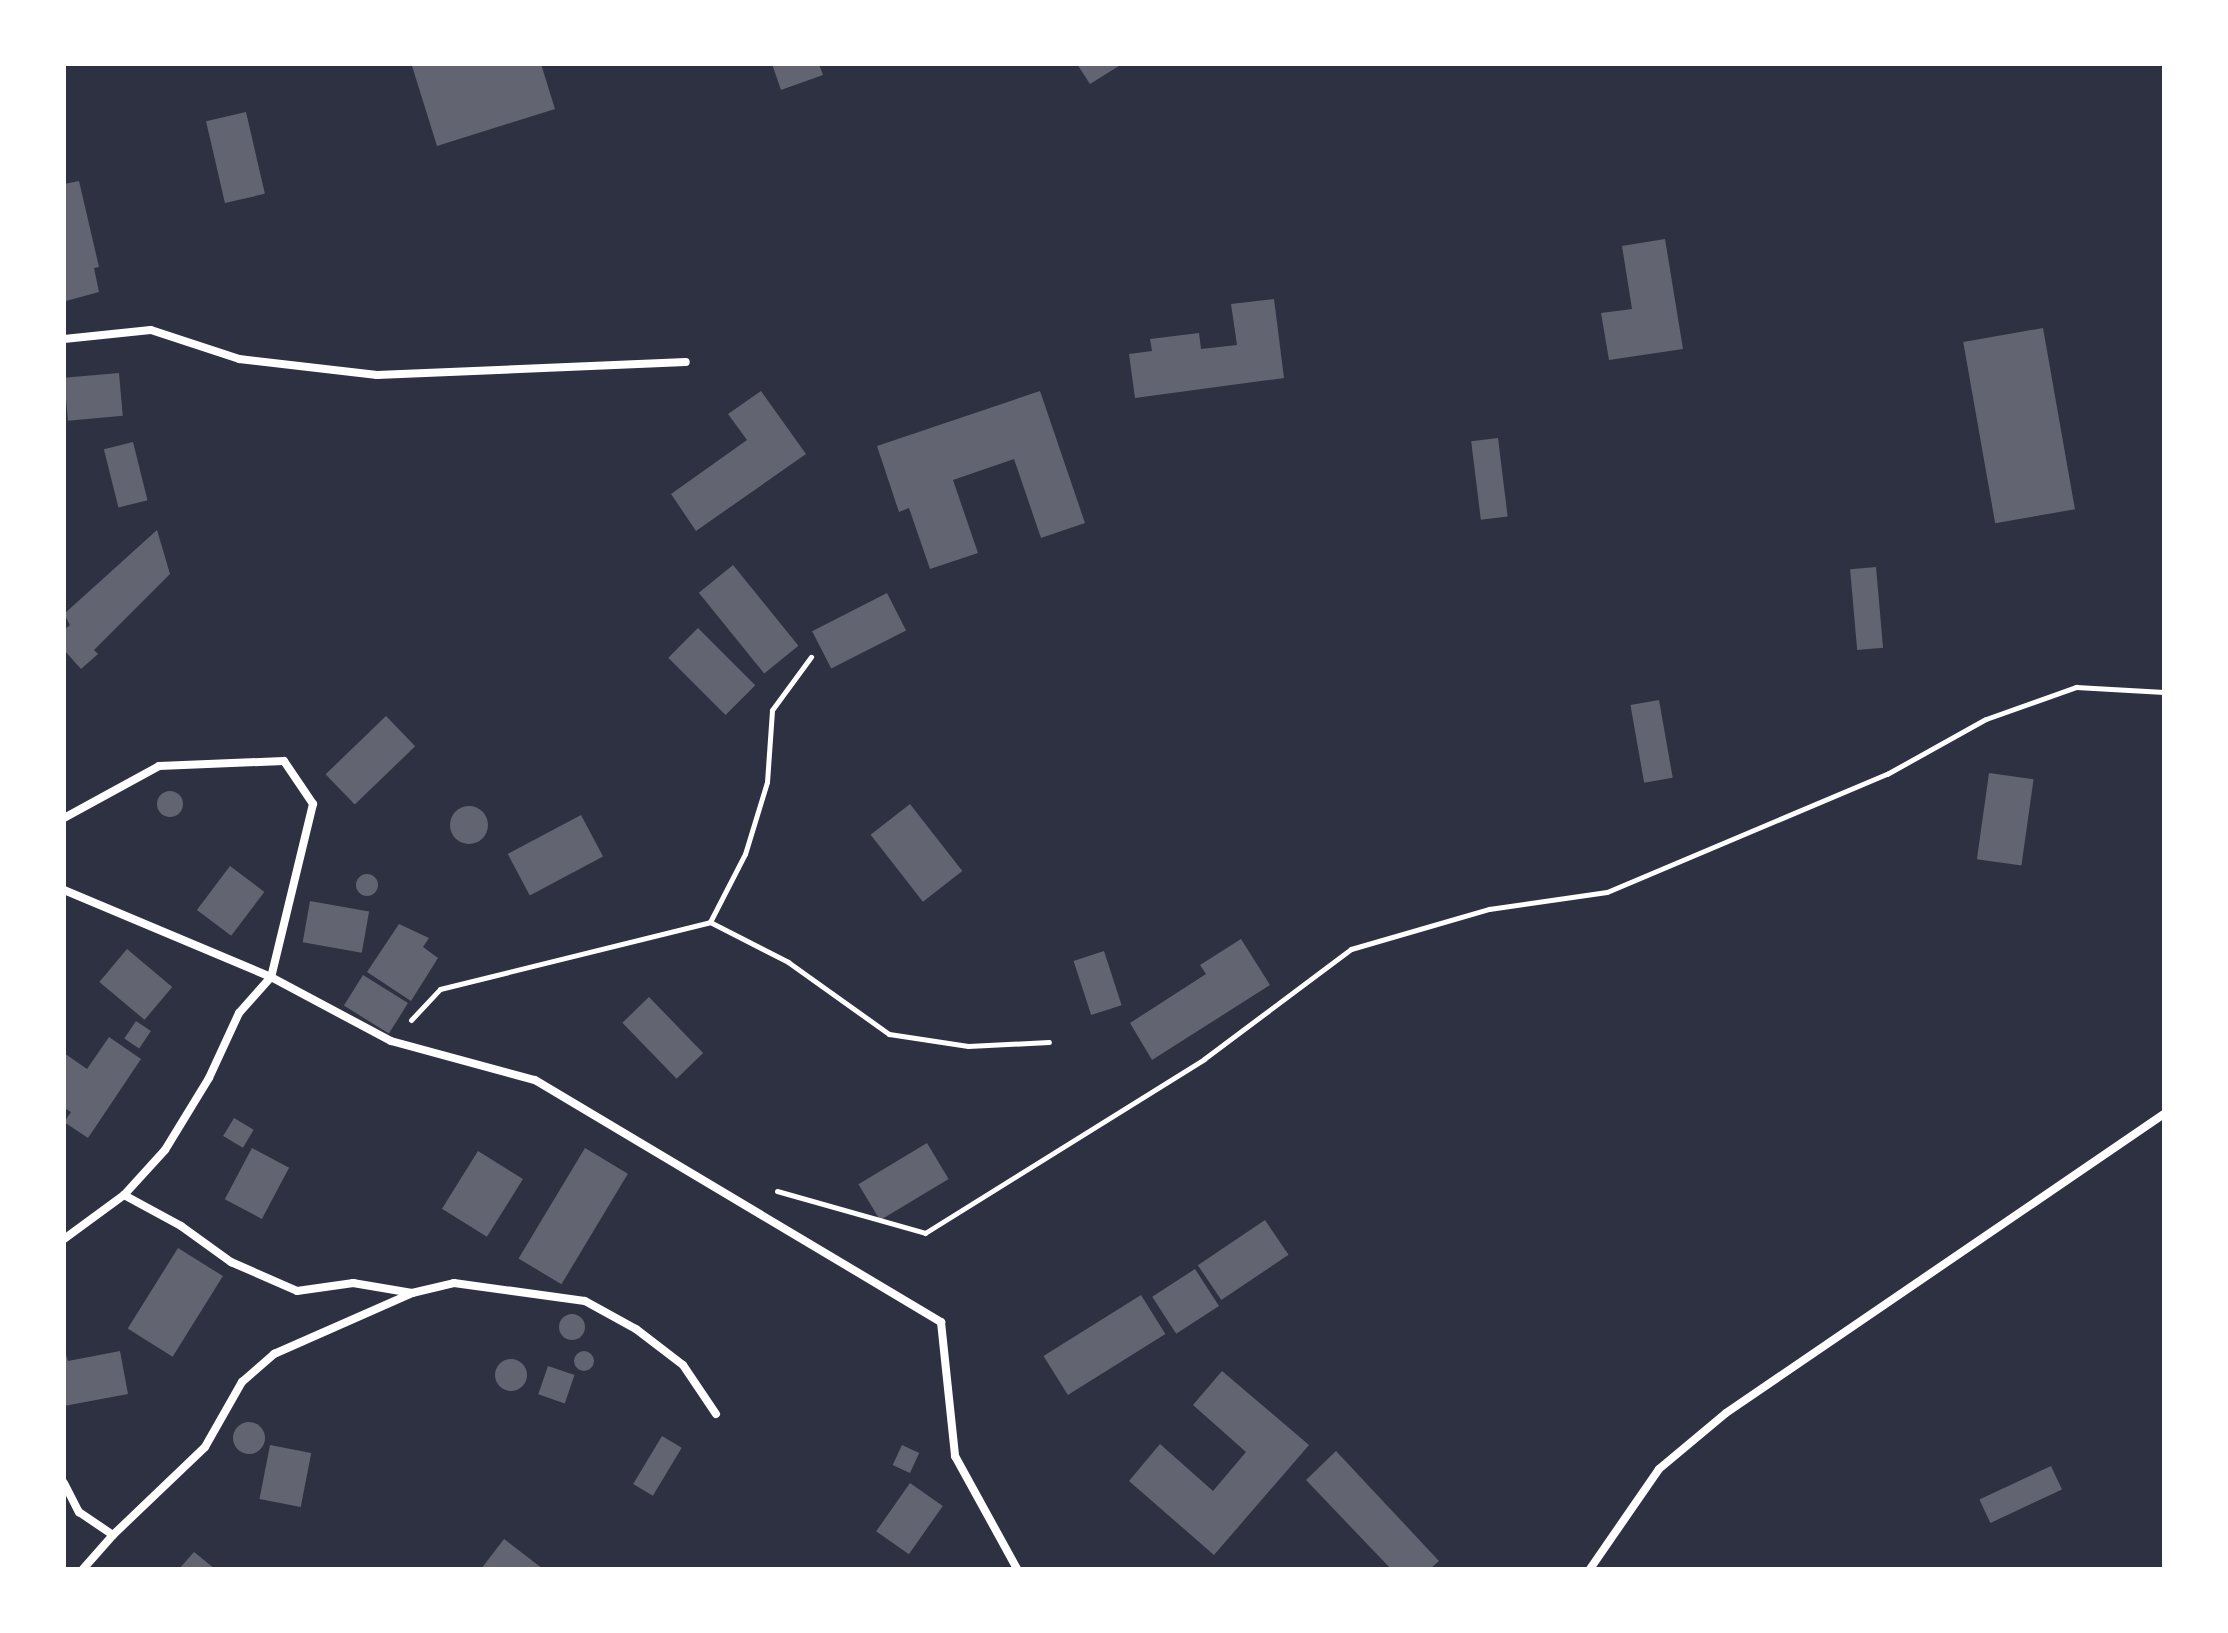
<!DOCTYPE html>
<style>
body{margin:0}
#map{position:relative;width:2228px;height:1633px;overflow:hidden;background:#2d3142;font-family:Overpass,sans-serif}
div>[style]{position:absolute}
.building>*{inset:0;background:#626471;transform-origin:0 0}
.round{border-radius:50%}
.path>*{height:5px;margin:-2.5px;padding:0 2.5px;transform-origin:2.5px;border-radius:2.5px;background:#fff}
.minor>*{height:8px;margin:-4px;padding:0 4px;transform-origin:4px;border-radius:4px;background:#fff}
span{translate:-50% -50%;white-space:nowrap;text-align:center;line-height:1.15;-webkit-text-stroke:6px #fff;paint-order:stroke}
.frame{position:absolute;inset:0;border:66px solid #fff;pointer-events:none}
</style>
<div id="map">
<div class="building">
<i style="clip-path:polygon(541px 64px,555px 109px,437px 146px,412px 66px)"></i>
<i style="clip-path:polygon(772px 64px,819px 64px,823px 75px,781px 90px)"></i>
<i style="clip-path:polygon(1077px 64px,1122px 64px,1090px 84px)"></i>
<i style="left:246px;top:112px;width:84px;height:41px;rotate:77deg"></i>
<i style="clip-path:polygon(79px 181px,99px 267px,94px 268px,99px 292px,66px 301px,64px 184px)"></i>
<i style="clip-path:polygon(1665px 239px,1683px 349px,1609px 360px,1601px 313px,1632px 309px,1622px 246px)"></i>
<i style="clip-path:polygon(1274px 299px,1284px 378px,1135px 398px,1129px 354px,1152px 351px,1150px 339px,1199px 333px,1201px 349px,1237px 345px,1231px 304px)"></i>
<i style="left:2043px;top:328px;width:184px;height:81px;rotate:80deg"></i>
<i style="left:119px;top:373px;width:43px;height:55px;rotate:85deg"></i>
<i style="clip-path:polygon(761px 391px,806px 454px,696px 531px,671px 494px,747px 440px,728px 414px)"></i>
<i style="clip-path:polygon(1040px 391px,1085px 523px,1041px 538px,1014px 459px,953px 480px,978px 553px,930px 569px,909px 508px,899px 512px,877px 446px)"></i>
<i style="left:1498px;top:438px;width:79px;height:27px;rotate:83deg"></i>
<i style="left:133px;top:442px;width:60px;height:30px;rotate:76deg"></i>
<i style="clip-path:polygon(157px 530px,170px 574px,94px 650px,98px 654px,81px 669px,64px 650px,64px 630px,70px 625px,64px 614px)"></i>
<i style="left:733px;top:565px;width:104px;height:44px;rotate:51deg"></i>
<i style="left:1876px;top:567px;width:81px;height:26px;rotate:85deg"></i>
<i style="left:887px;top:593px;width:42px;height:84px;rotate:63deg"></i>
<i style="left:698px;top:628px;width:81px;height:42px;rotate:45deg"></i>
<i style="left:1659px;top:700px;width:79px;height:29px;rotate:80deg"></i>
<i style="left:386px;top:716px;width:42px;height:84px;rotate:46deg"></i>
<i style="left:1989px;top:773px;width:45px;height:87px;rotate:8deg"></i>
<i class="round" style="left:157px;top:791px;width:26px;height:26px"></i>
<i style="left:910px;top:804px;width:85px;height:50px;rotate:52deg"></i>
<i class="round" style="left:450px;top:806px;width:38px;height:38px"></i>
<i style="left:581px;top:815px;width:47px;height:83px;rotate:62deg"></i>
<i style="left:230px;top:866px;width:43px;height:55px;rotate:37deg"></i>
<i class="round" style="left:356px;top:874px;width:22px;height:22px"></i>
<i style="left:310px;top:901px;width:60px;height:42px;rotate:10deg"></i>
<i style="clip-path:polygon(399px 924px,429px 938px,423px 947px,438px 958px,411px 1001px,367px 972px)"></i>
<i style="clip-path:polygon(1241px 939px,1270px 985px,1152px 1060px,1130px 1023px,1206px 974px,1200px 965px)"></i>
<i style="left:127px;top:949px;width:59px;height:43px;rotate:40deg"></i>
<i style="left:1104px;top:951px;width:57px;height:32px;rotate:72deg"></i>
<i style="left:363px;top:975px;width:53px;height:36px;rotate:32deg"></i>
<i style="left:649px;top:997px;width:78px;height:37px;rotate:46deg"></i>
<i style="left:136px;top:1021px;width:18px;height:21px;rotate:34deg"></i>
<i style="clip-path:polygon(109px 1037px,141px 1059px,88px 1138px,64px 1122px,71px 1112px,64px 1108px,64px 1053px,87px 1069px)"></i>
<i style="left:234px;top:1118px;width:23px;height:21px;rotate:31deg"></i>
<i style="left:927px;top:1143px;width:42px;height:80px;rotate:59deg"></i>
<i style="left:252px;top:1148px;width:42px;height:58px;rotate:28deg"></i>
<i style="left:585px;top:1148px;width:50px;height:129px;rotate:31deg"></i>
<i style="left:478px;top:1151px;width:53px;height:68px;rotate:32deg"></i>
<i style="left:1265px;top:1220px;width:42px;height:81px;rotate:56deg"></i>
<i style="left:178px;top:1248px;width:53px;height:95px;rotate:32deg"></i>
<i style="left:1195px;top:1269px;width:44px;height:51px;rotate:57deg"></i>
<i style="left:1141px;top:1295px;width:46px;height:115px;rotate:58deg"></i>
<i class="round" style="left:559px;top:1314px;width:26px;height:26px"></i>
<i style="clip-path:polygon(64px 1349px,68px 1361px,120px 1351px,128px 1394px,64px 1406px)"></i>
<i class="round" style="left:574px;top:1351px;width:20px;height:20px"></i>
<i class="round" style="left:495px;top:1359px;width:32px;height:32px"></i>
<i style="left:548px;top:1366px;width:28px;height:30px;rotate:19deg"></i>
<i style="clip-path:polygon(1222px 1371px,1309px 1445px,1214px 1555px,1129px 1481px,1160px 1444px,1213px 1491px,1246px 1452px,1193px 1405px)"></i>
<i class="round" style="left:233px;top:1422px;width:32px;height:32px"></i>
<i style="left:662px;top:1436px;width:23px;height:56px;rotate:31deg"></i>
<i style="left:270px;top:1445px;width:42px;height:55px;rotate:11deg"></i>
<i style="left:902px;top:1445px;width:19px;height:22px;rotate:25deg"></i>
<i style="clip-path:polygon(1336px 1451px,1439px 1561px,1430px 1569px,1391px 1569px,1306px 1480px)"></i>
<i style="left:2051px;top:1466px;width:26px;height:79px;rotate:65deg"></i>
<i style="left:910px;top:1483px;width:40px;height:59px;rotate:35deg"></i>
<i style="clip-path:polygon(504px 1539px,543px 1569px,481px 1569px)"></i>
<i style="clip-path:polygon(194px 1552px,215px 1569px,179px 1569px)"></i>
</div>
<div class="path">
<i style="left:710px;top:922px;width:76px;rotate:-62.8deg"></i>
<i style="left:745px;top:854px;width:75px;rotate:-73deg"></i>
<i style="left:767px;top:782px;width:72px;rotate:-86deg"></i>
<i style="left:772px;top:710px;width:66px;rotate:-53.7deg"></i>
<i style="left:411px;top:1020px;width:42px;rotate:-46.9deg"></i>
<i style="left:440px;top:989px;width:278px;rotate:-13.9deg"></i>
<i style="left:710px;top:922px;width:88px;rotate:27.1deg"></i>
<i style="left:788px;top:962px;width:124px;rotate:35.5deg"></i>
<i style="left:889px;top:1034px;width:80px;rotate:8.6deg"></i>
<i style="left:968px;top:1046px;width:81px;rotate:-2.8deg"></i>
<i style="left:777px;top:1191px;width:154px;rotate:15.8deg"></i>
<i style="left:925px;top:1233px;width:329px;rotate:-31.9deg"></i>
<i style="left:1204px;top:1059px;width:184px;rotate:-36.8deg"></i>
<i style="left:1351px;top:949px;width:144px;rotate:-16.2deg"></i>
<i style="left:1489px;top:909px;width:119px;rotate:-8.2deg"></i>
<i style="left:1607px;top:892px;width:304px;rotate:-22.9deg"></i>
<i style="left:1887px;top:774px;width:113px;rotate:-29.1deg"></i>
<i style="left:1986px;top:719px;width:96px;rotate:-19.6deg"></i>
<i style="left:2076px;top:687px;width:88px;rotate:3.3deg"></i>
</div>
<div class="minor">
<i style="left:64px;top:339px;width:87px;rotate:-5.9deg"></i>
<i style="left:151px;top:330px;width:93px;rotate:18.2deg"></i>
<i style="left:239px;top:359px;width:139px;rotate:6.6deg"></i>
<i style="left:377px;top:375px;width:309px;rotate:-2.4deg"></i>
<i style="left:64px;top:818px;width:108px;rotate:-28.7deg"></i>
<i style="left:159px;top:766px;width:125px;rotate:-2.3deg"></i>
<i style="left:284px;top:761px;width:52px;rotate:56deg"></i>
<i style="left:313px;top:804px;width:178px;rotate:103.6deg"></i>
<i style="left:271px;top:977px;width:48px;rotate:131.6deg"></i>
<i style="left:239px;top:1013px;width:72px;rotate:114.8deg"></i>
<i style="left:209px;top:1078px;width:84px;rotate:121.4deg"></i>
<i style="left:165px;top:1150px;width:61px;rotate:132.3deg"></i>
<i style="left:124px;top:1195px;width:74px;rotate:143.7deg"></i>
<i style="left:64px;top:890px;width:225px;rotate:22.8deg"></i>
<i style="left:271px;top:977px;width:136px;rotate:28.1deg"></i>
<i style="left:391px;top:1041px;width:149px;rotate:15.2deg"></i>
<i style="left:535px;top:1080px;width:473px;rotate:30.8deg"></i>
<i style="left:941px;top:1322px;width:135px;rotate:84deg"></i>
<i style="left:955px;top:1456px;width:129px;rotate:61.2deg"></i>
<i style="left:124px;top:1195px;width:65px;rotate:28.5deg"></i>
<i style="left:181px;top:1226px;width:62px;rotate:35.8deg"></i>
<i style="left:231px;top:1262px;width:72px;rotate:23.7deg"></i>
<i style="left:297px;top:1291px;width:57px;rotate:-8.1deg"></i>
<i style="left:353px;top:1283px;width:60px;rotate:9.6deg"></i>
<i style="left:64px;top:1483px;width:33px;rotate:63deg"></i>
<i style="left:79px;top:1512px;width:41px;rotate:34.1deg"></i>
<i style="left:113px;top:1535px;width:45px;rotate:131.4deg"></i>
<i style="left:113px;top:1535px;width:127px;rotate:-43.7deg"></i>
<i style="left:205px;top:1447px;width:75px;rotate:-60.4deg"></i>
<i style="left:242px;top:1382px;width:43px;rotate:-41.2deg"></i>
<i style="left:274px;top:1354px;width:151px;rotate:-23.8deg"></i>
<i style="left:412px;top:1293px;width:43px;rotate:-13.4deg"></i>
<i style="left:454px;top:1283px;width:132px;rotate:7.8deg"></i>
<i style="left:585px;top:1301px;width:58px;rotate:28.8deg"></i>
<i style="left:636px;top:1329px;width:59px;rotate:37.5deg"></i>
<i style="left:683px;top:1365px;width:59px;rotate:56deg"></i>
<i style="left:1590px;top:1569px;width:121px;rotate:-55.4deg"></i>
<i style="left:1659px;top:1469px;width:87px;rotate:-39.9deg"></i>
<i style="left:1726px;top:1413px;width:530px;rotate:-34.32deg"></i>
</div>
<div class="frame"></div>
</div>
